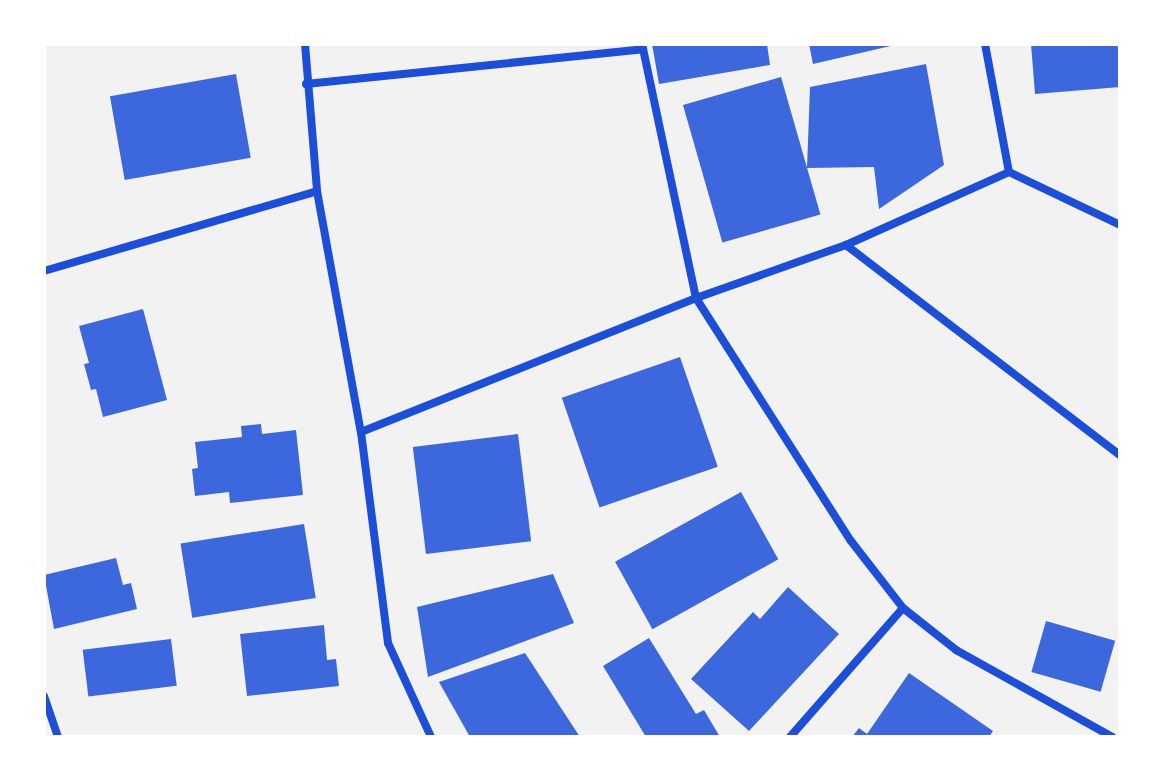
<!DOCTYPE html>
<style>
body{margin:0}
#map{position:relative;width:1164px;height:781px;overflow:hidden;background:#f2f2f2;font-family:Georgia,serif}
div>[style]{position:absolute}
.building>*{inset:0;background:#3d67dc;transform-origin:0 0}
.minor>*{height:8px;margin:-4px;padding:0 4px;transform-origin:4px;border-radius:4px;background:#1d4ed8}
span{translate:-50% -50%;white-space:nowrap;text-align:center;line-height:1.15;-webkit-text-stroke:8px #fff;paint-order:stroke}
.frame{position:absolute;inset:0;border:46px solid #fff;pointer-events:none}
</style>
<div id="map">
<div class="building">
<i style="clip-path:polygon(652px 44px,767px 44px,770px 65px,659px 84px)"></i>
<i style="clip-path:polygon(809px 44px,895px 44px,895px 45px,813px 64px)"></i>
<i style="clip-path:polygon(1031px 44px,1120px 44px,1120px 87px,1035px 94px)"></i>
<i style="clip-path:polygon(926px 64px,944px 165px,879px 209px,874px 167px,807px 168px,810px 87px)"></i>
<i style="left:236px;top:74px;width:85px;height:128px;rotate:80deg"></i>
<i style="left:781px;top:77px;width:143px;height:102px;rotate:74deg"></i>
<i style="clip-path:polygon(143px 309px,167px 400px,103px 417px,96px 389px,91px 390px,84px 364px,89px 363px,79px 326px)"></i>
<i style="left:680px;top:357px;width:116px;height:125px;rotate:71deg"></i>
<i style="clip-path:polygon(261px 424px,262px 434px,296px 430px,303px 495px,230px 503px,229px 492px,195px 496px,192px 469px,198px 468px,195px 442px,242px 437px,241px 426px)"></i>
<i style="left:518px;top:434px;width:108px;height:106px;rotate:83deg"></i>
<i style="left:741px;top:492px;width:77px;height:144px;rotate:61deg"></i>
<i style="left:304px;top:524px;width:75px;height:125px;rotate:81deg"></i>
<i style="clip-path:polygon(116px 558px,123px 585px,131px 583px,137px 609px,54px 629px,44px 575px)"></i>
<i style="clip-path:polygon(553px 574px,574px 623px,428px 677px,417px 607px)"></i>
<i style="clip-path:polygon(788px 587px,839px 634px,749px 731px,691px 679px,753px 612px,760px 619px)"></i>
<i style="left:1046px;top:621px;width:72px;height:53px;rotate:16deg"></i>
<i style="clip-path:polygon(324px 625px,327px 660px,336px 659px,339px 686px,247px 696px,240px 634px)"></i>
<i style="clip-path:polygon(649px 638px,696px 714px,704px 710px,720px 737px,646px 737px,603px 666px)"></i>
<i style="left:171px;top:639px;width:47px;height:89px;rotate:83deg"></i>
<i style="clip-path:polygon(525px 653px,580px 737px,470px 737px,439px 682px)"></i>
<i style="clip-path:polygon(909px 673px,993px 731px,989px 737px,852px 737px,859px 728px,867px 734px)"></i>
</div>
<div class="minor">
<i style="left:305px;top:44px;width:147px;rotate:85.3deg"></i>
<i style="left:317px;top:191px;width:245px;rotate:79.7deg"></i>
<i style="left:361px;top:432px;width:213px;rotate:82.7deg"></i>
<i style="left:388px;top:643px;width:103px;rotate:65.4deg"></i>
<i style="left:642px;top:44px;width:260px;rotate:78deg"></i>
<i style="left:696px;top:298px;width:288px;rotate:57.5deg"></i>
<i style="left:851px;top:541px;width:85px;rotate:52.2deg"></i>
<i style="left:903px;top:608px;width:68px;rotate:38.4deg"></i>
<i style="left:956px;top:650px;width:179px;rotate:29.1deg"></i>
<i style="left:985px;top:44px;width:130px;rotate:79.4deg"></i>
<i style="left:1009px;top:172px;width:123px;rotate:25.5deg"></i>
<i style="left:306px;top:84px;width:339px;rotate:-5.9deg"></i>
<i style="left:846px;top:245px;width:345px;rotate:37.5deg"></i>
<i style="left:44px;top:271px;width:284px;rotate:-16.3deg"></i>
<i style="left:361px;top:432px;width:361px;rotate:-21.8deg"></i>
<i style="left:696px;top:298px;width:159px;rotate:-19.5deg"></i>
<i style="left:846px;top:245px;width:179px;rotate:-24.1deg"></i>
<i style="left:44px;top:696px;width:43px;rotate:71.1deg"></i>
<i style="left:790px;top:737px;width:171px;rotate:-48.8deg"></i>
</div>
<div class="frame"></div>
</div>
